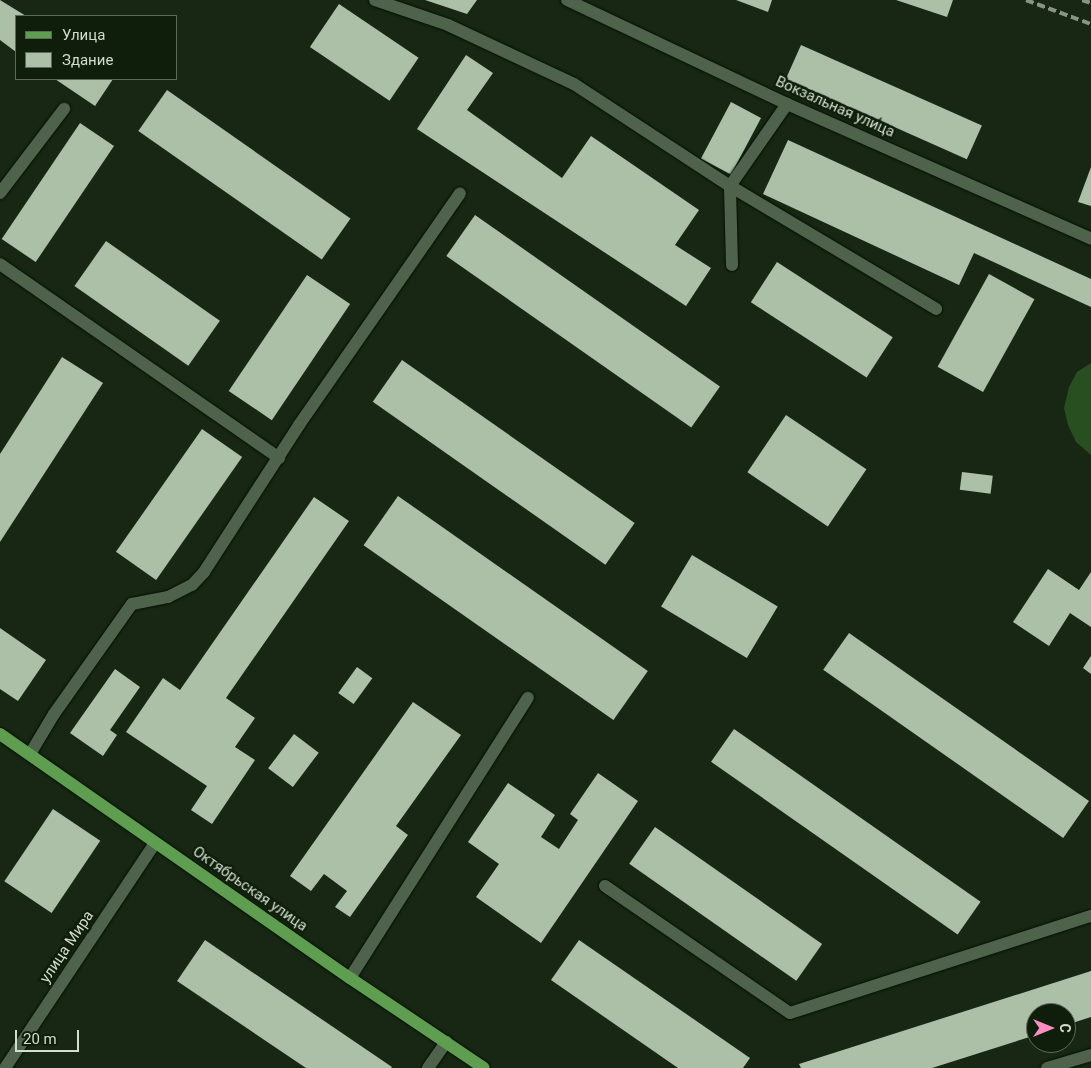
<!DOCTYPE html>
<meta charset="utf-8">
<style>
body{margin:0}
#map{position:relative;width:1091px;height:1068px;overflow:hidden;background:#172713;font-family:Roboto,sans-serif}
div>[style]{position:absolute}
.green>*{inset:0;background:#284f20}
.building>*{inset:0;background:#abc0a7;transform-origin:0 0}
.roads{filter:drop-shadow(0 0 1px #031001) drop-shadow(0 0 1px #031001)}
.service>*{height:12px;margin:-6px;padding:0 6px;transform-origin:6px;border-radius:6px;background:#4f624b}
.minor>*{height:12px;margin:-6px;padding:0 6px;transform-origin:6px;border-radius:6px;background:#4f624b}
.primary>*{height:12px;margin:-6px;padding:0 6px;transform-origin:6px;border-radius:6px;background:#5f9e50}
.rail>*{height:4px;margin-top:-2px;transform-origin:0;background:repeating-linear-gradient(90deg,#889585 0 8px,transparent 0 12px)}
span{translate:-50% -50%;white-space:nowrap;text-align:center;line-height:1.15;-webkit-text-stroke:5px #0e1e0a;paint-order:stroke}
.street-label{font-size:15px;color:#d2ddd0}
.legend{position:absolute;left:15px;top:15px;width:162px;height:65px;box-sizing:border-box;background:#0e1e0a;border:1px solid #5c6a59;margin:0;padding:6px 9px;list-style:none;font-size:15px;color:#d2ddd0}
.legend li{display:flex;align-items:center;gap:10px;height:25px}
.legend b{width:25px;border:1px solid #5c6a59}
.north{position:absolute;left:1026px;top:1003px;width:50px;height:50px;box-sizing:border-box;background:#0e1e0a;border:1px solid #5c6a59;border-radius:50%;rotate:90deg;font-size:14px;font-weight:700;line-height:20px;text-align:center;color:#d2ddd0}
.north::after{content:'';display:block;margin:auto;width:18px;height:22px;background:#fb8fc4;clip-path:polygon(50% 0,100% 100%,50% 72%,0 100%)}
.scale{position:absolute;left:15px;top:1030px;width:64px;height:22px;box-sizing:border-box;border:2px solid #d2ddd0;border-top:0;padding-left:6px;font-size:15px;line-height:18px;white-space:nowrap;color:#d2ddd0;-webkit-text-stroke:4px #0e1e0a;paint-order:stroke}
</style>
<div id="map">
<div class="green">
<i style="clip-path:polygon(1091px 363px,1091px 455px,1076px 442px,1068px 425px,1064px 408px,1069px 387px,1077px 372px)"></i>
</div>
<div class="building">
<i style="clip-path:polygon(0 0,26px 16px,16px 16px,16px 52px,0 40px)"></i>
<i style="clip-path:polygon(425px 0,477px 0,467px 14px)"></i>
<i style="clip-path:polygon(736px 0,772px 0,768px 12px)"></i>
<i style="clip-path:polygon(896px 0,953px 0,947px 17px)"></i>
<i style="left:339px;top:4px;width:96px;height:52px;rotate:34deg"></i>
<i style="left:801px;top:45px;width:198px;height:37px;rotate:24deg"></i>
<i style="clip-path:polygon(466px 55px,493px 73px,467px 110px,562px 178px,591px 136px,699px 210px,675px 245px,711px 268px,686px 306px,417px 129px)"></i>
<i style="clip-path:polygon(55px 79px,113px 79px,95px 106px)"></i>
<i style="left:167px;top:90px;width:224px;height:50px;rotate:35deg"></i>
<i style="left:731px;top:102px;width:34px;height:64px;rotate:28deg"></i>
<i style="left:80px;top:123px;width:41px;height:140px;rotate:34deg"></i>
<i style="clip-path:polygon(788px 140px,1091px 279px,1091px 307px,974px 253px,959px 285px,763px 194px)"></i>
<i style="clip-path:polygon(1091px 167px,1091px 206px,1078px 202px)"></i>
<i style="left:475px;top:215px;width:299px;height:50px;rotate:35deg"></i>
<i style="left:106px;top:241px;width:139px;height:55px;rotate:35deg"></i>
<i style="left:777px;top:262px;width:138px;height:48px;rotate:33deg"></i>
<i style="left:989px;top:274px;width:52px;height:106px;rotate:29deg"></i>
<i style="left:307px;top:275px;width:52px;height:140px;rotate:34deg"></i>
<i style="clip-path:polygon(62px 357px,103px 383px,0 542px,0 454px)"></i>
<i style="left:402px;top:360px;width:284px;height:51px;rotate:35deg"></i>
<i style="left:786px;top:415px;width:97px;height:69px;rotate:34deg"></i>
<i style="left:202px;top:429px;width:49px;height:150px;rotate:35deg"></i>
<i style="left:962px;top:472px;width:31px;height:18px;rotate:7deg"></i>
<i style="left:398px;top:496px;width:305px;height:60px;rotate:35deg"></i>
<i style="clip-path:polygon(314px 497px,349px 521px,226px 698px,255px 718px,235px 747px,255px 760px,212px 824px,191px 810px,207px 786px,126px 732px,163px 678px,180px 690px)"></i>
<i style="left:692px;top:555px;width:100px;height:60px;rotate:31deg"></i>
<i style="clip-path:polygon(1048px 569px,1079px 590px,1091px 572px,1091px 627px,1070px 613px,1049px 646px,1013px 622px)"></i>
<i style="clip-path:polygon(0 628px,46px 660px,18px 701px,0 689px)"></i>
<i style="left:849px;top:633px;width:293px;height:45px;rotate:35deg"></i>
<i style="clip-path:polygon(1091px 656px,1091px 674px,1083px 668px)"></i>
<i style="left:357px;top:667px;width:19px;height:32px;rotate:36deg"></i>
<i style="clip-path:polygon(115px 669px,140px 687px,110px 730px,117px 735px,103px 756px,70px 733px)"></i>
<i style="clip-path:polygon(413px 702px,461px 735px,396px 826px,408px 835px,350px 917px,335px 907px,347px 891px,324px 874px,311px 891px,290px 876px)"></i>
<i style="left:734px;top:729px;width:301px;height:40px;rotate:35deg"></i>
<i style="left:294px;top:734px;width:31px;height:43px;rotate:37deg"></i>
<i style="clip-path:polygon(598px 773px,638px 801px,541px 943px,476px 897px,499px 864px,468px 842px,508px 783px,555px 815px,541px 837px,559px 849px,578px 820px,570px 814px)"></i>
<i style="left:53px;top:809px;width:57px;height:87px;rotate:34deg"></i>
<i style="left:655px;top:827px;width:204px;height:45px;rotate:35deg"></i>
<i style="clip-path:polygon(205px 940px,392px 1067px,391px 1068px,306px 1068px,177px 981px)"></i>
<i style="clip-path:polygon(579px 940px,750px 1058px,743px 1068px,678px 1068px,551px 980px)"></i>
<i style="clip-path:polygon(1091px 971px,1091px 1017px,1066px 1025px,1066px 1013px,1036px 1013px,1036px 1035px,932px 1068px,801px 1068px,799px 1064px)"></i>
</div>
<div class="roads">
<div class="service">
<i style="left:375px;top:0;width:77px;rotate:18.9deg"></i>
<i style="left:448px;top:25px;width:139px;rotate:25.1deg"></i>
<i style="left:574px;top:84px;width:186px;rotate:33.2deg"></i>
<i style="left:730px;top:186px;width:240px;rotate:30.8deg"></i>
<i style="left:0;top:193px;width:106px;rotate:-52.7deg"></i>
<i style="left:0;top:264px;width:340px;rotate:34.8deg"></i>
<i style="left:732px;top:265px;width:79px;rotate:-91.5deg"></i>
<i style="left:730px;top:186px;width:100px;rotate:-55.2deg"></i>
<i style="left:605px;top:886px;width:224px;rotate:34.5deg"></i>
<i style="left:790px;top:1013px;width:316px;rotate:-17.9deg"></i>
<i style="left:350px;top:978px;width:332px;rotate:-57.6deg"></i>
</div>
<div class="minor">
<i style="left:567px;top:0;width:243px;rotate:25.3deg"></i>
<i style="left:787px;top:104px;width:333px;rotate:23.9deg"></i>
<i style="left:30px;top:754px;width:47px;rotate:-59deg"></i>
<i style="left:54px;top:714px;width:135px;rotate:-54.7deg"></i>
<i style="left:132px;top:604px;width:37px;rotate:-11deg"></i>
<i style="left:168px;top:597px;width:27px;rotate:-27deg"></i>
<i style="left:192px;top:585px;width:18px;rotate:-47deg"></i>
<i style="left:204px;top:572px;width:175px;rotate:-57.1deg"></i>
<i style="left:299px;top:425px;width:282px;rotate:-55.2deg"></i>
<i style="left:5px;top:1068px;width:270px;rotate:-56.3deg"></i>
<i style="left:428px;top:1068px;width:32px;rotate:-55deg"></i>
<i style="left:1047px;top:1068px;width:46px;rotate:-16.5deg"></i>
</div>
<div class="primary">
<i style="left:0;top:734px;width:427px;rotate:34.9deg"></i>
<i style="left:350px;top:978px;width:161px;rotate:33.9deg"></i>
</div>
</div>
<div class="rail">
<i style="left:1026px;top:0;width:69px;rotate:20.3deg"></i>
<i style="left:1082px;top:0;width:9px;rotate:18deg"></i>
</div>
<div class="street-label">
<span style="left:835px;top:107px;rotate:24deg">Вокзальная улица</span>
<span style="left:250px;top:889px;rotate:35deg">Октябрьская улица</span>
<span style="left:67px;top:947px;rotate:-56deg">улица Мира</span>
</div>
<ul class="legend">
<li><b style="height:6px;background:#5f9e50"></b>Улица</li>
<li><b style="height:14px;background:#abc0a7"></b>Здание</li>
</ul>
<div class="north">С</div>
<div class="scale">20 m</div>
</div>
